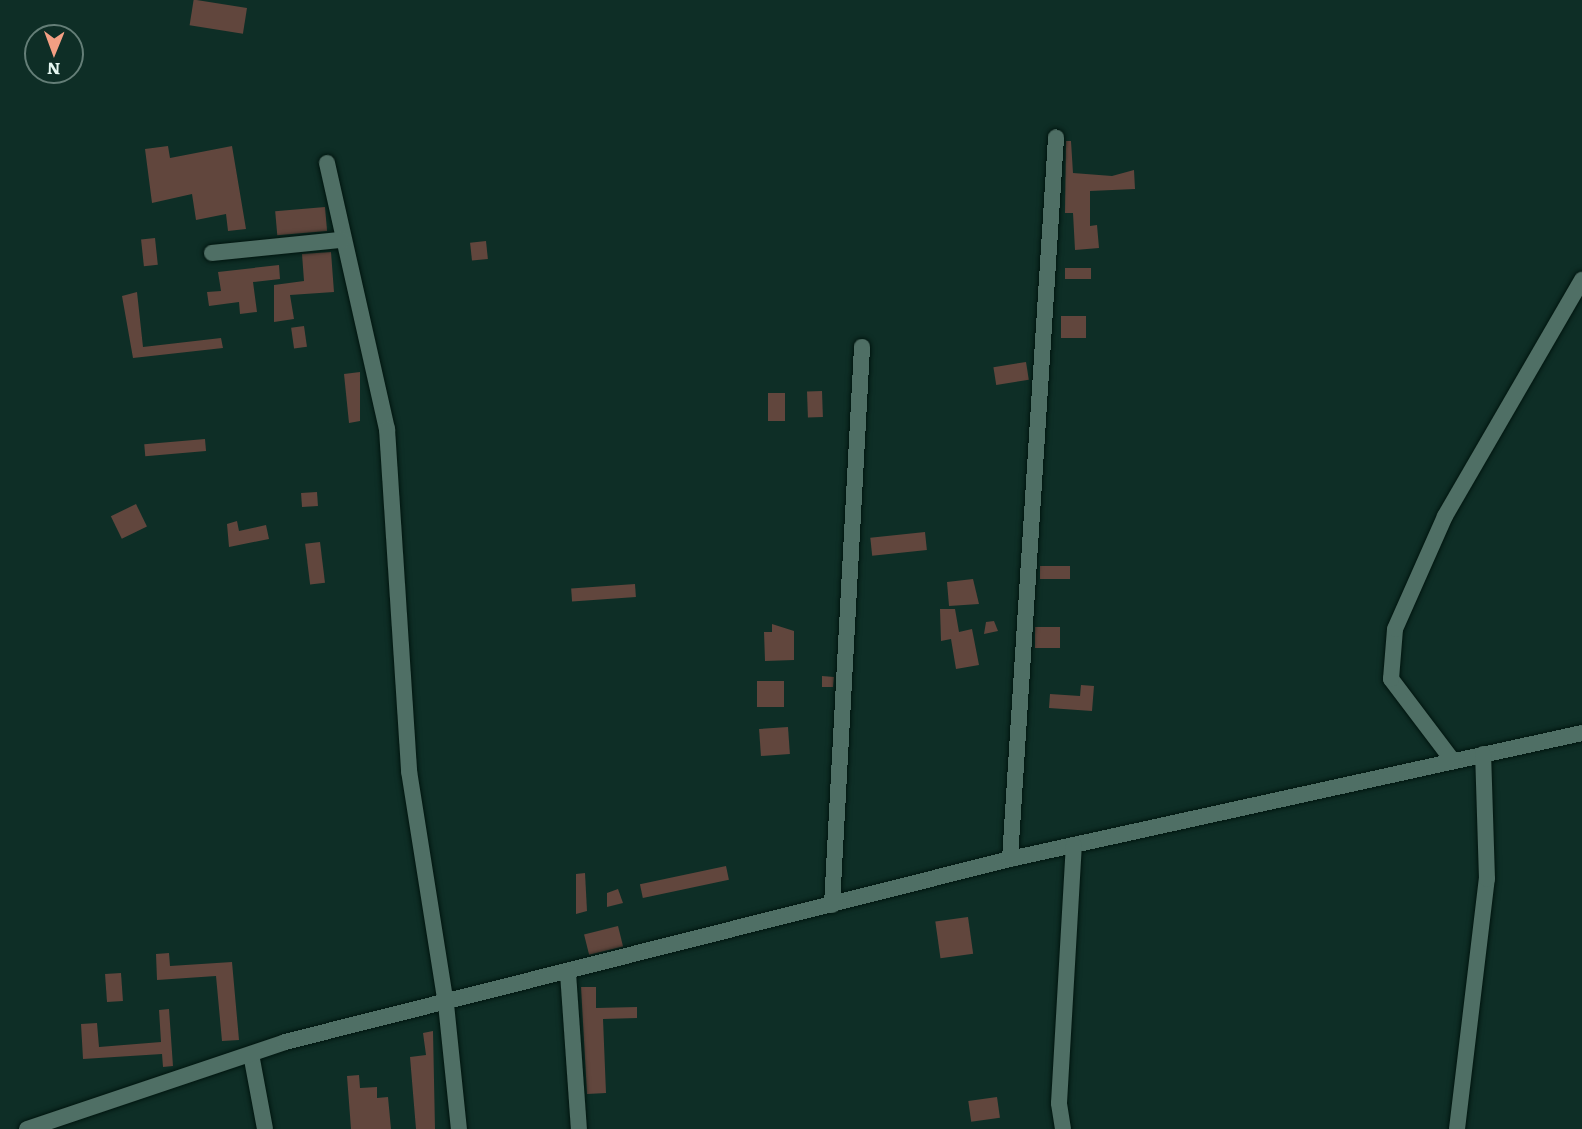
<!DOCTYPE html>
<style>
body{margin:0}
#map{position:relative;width:1582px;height:1129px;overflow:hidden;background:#0e2e26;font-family:Literata,serif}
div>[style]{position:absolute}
.building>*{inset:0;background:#61463d;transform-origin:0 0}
.roads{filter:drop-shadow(0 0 2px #00150f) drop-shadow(0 0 2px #00150f)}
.minor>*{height:16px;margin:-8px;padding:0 8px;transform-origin:8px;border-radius:8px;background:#4f6f65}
span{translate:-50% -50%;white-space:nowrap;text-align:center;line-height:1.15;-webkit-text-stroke:5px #0e2e26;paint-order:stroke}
.north{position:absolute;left:24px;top:24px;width:60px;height:60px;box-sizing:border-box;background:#0e2e26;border:2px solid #647e77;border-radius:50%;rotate:181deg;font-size:16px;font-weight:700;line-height:24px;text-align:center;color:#e5f7f1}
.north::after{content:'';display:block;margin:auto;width:21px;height:27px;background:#f39f83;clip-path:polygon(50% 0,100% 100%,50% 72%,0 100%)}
</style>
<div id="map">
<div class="building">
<i style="left:247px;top:8px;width:26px;height:54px;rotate:99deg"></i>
<i style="clip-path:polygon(1066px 141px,1071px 141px,1073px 173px,1112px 176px,1134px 170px,1135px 189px,1090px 191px,1090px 226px,1097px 225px,1099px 248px,1075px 250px,1073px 213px,1065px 213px)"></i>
<i style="clip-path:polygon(168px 146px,170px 158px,232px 146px,246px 229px,228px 231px,226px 214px,196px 220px,192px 194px,152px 203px,145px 149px)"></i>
<i style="left:325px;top:207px;width:24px;height:50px;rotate:85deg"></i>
<i style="left:155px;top:238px;width:27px;height:14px;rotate:84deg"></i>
<i style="left:486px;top:241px;width:18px;height:16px;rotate:84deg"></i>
<i style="clip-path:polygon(331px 252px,334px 292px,290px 295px,294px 319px,274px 322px,274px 285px,304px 281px,302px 254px)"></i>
<i style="clip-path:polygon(279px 265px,280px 279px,253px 282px,257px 312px,240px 314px,239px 302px,209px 306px,207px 292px,221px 291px,218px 272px)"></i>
<i style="left:1091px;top:268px;width:11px;height:26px;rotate:90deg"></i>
<i style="clip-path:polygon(137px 292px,143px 347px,221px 338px,223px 348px,133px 358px,122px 296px)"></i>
<i style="left:1061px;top:316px;width:25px;height:22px"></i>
<i style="left:304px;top:326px;width:21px;height:13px;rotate:82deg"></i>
<i style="left:1026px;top:362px;width:18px;height:33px;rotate:81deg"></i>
<i style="clip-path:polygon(360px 372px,360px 421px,349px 423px,344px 374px)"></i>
<i style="left:822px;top:391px;width:26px;height:15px;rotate:88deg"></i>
<i style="left:785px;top:393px;width:28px;height:17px;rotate:90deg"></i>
<i style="left:205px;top:439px;width:12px;height:61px;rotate:85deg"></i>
<i style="left:317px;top:492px;width:14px;height:16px;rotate:86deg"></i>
<i style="left:136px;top:504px;width:25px;height:28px;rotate:64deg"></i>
<i style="clip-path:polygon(237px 521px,239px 531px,266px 525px,269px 539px,229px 547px,227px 524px)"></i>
<i style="left:925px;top:532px;width:18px;height:55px;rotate:84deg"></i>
<i style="left:320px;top:542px;width:41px;height:15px;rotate:83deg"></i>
<i style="left:1070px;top:566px;width:13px;height:30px;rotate:90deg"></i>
<i style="clip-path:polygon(973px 579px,979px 604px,949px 606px,947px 582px)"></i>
<i style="left:635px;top:584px;width:13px;height:64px;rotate:86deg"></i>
<i style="clip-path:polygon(940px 609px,955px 609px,959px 632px,972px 629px,979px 665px,956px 669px,951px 639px,941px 641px)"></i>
<i style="clip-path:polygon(994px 621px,998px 631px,984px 634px,986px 622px)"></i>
<i style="clip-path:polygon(772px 624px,794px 631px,794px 660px,765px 661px,764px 632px,772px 632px)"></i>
<i style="left:1060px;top:627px;width:21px;height:25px;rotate:90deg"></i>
<i style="clip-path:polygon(822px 676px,834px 677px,833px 687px,822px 687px)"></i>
<i style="left:757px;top:681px;width:27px;height:26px"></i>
<i style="clip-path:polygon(1081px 685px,1094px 686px,1092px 711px,1049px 708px,1050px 694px,1080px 696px)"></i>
<i style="left:788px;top:727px;width:27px;height:29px;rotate:86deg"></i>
<i style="left:726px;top:866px;width:14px;height:88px;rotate:78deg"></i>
<i style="clip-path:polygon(585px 873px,587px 911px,576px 914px,576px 874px)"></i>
<i style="clip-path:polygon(618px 889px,623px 903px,607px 907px,607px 893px)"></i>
<i style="left:968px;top:917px;width:37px;height:33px;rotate:82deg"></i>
<i style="left:618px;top:926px;width:21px;height:35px;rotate:76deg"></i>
<i style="clip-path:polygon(169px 953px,170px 966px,232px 962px,239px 1040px,222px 1041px,216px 976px,157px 980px,156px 954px)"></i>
<i style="left:121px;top:973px;width:28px;height:16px;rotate:86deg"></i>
<i style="clip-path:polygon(581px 987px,596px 987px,596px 1008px,637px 1007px,637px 1018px,603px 1019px,606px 1093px,587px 1094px)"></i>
<i style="clip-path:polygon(169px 1009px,173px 1066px,163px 1067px,162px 1054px,83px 1059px,81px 1024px,97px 1023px,99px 1047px,161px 1042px,159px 1010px)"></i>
<i style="clip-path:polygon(433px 1031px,435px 1129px,416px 1129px,410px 1057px,426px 1055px,423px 1033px)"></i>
<i style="clip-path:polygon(359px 1075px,360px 1088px,377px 1087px,377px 1098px,388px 1097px,391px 1129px,351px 1129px,347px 1076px)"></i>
<i style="left:997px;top:1097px;width:21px;height:29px;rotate:82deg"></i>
</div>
<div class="roads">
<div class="minor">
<i style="left:327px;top:163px;width:273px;rotate:77.3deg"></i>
<i style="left:387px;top:429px;width:343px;rotate:86.3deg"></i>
<i style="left:409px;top:771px;width:236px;rotate:81deg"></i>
<i style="left:446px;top:1004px;width:126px;rotate:84.1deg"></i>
<i style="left:212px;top:253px;width:130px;rotate:-5.8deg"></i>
<i style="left:1453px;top:761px;width:103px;rotate:-127.1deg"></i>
<i style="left:1391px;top:679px;width:50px;rotate:-85.4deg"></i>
<i style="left:1395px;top:629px;width:124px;rotate:-66.1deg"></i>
<i style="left:1445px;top:516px;width:273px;rotate:-59.9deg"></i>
<i style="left:1010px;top:859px;width:723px;rotate:-86.35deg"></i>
<i style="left:832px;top:905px;width:559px;rotate:-86.92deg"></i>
<i style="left:568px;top:973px;width:156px;rotate:86deg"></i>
<i style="left:251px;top:1054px;width:76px;rotate:79.4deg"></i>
<i style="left:27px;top:1129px;width:272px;rotate:-18.6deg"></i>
<i style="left:285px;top:1042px;width:748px;rotate:-14.17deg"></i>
<i style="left:1010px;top:859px;width:586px;rotate:-12.42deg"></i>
<i style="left:1063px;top:1129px;width:26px;rotate:-99deg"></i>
<i style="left:1059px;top:1103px;width:258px;rotate:-86.7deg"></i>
<i style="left:1457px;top:1129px;width:252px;rotate:-83.2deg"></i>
<i style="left:1487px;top:879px;width:125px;rotate:-91.8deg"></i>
</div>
</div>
<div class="north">N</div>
</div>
